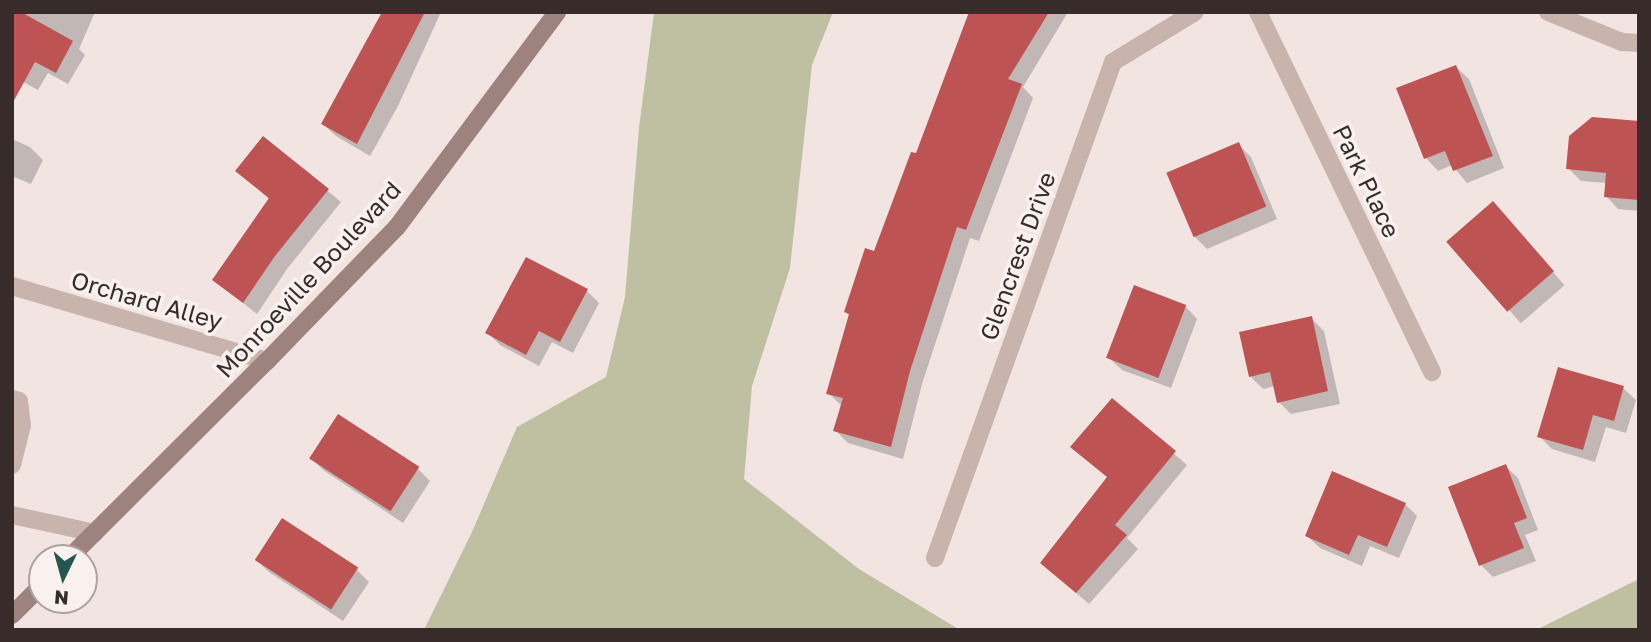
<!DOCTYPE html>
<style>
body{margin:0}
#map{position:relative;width:1651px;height:642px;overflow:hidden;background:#f2e5e1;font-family:"Golos Text",sans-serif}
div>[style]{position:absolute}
.green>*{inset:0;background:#bec0a1}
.shadow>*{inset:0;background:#0003;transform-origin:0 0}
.building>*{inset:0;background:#be5354;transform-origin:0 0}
.service>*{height:18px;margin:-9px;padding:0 9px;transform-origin:9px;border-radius:9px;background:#c9b3ad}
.minor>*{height:18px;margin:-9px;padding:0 9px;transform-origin:9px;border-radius:9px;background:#c9b3ad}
.secondary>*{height:18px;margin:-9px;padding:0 9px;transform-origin:9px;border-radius:9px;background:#9d827e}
span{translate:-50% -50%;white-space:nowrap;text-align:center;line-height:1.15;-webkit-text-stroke:7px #f9f1ed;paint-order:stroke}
.street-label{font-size:24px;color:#382c2b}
.frame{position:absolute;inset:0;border:14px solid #382c2b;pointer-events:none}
.north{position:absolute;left:28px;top:544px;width:70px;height:70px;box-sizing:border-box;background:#f9f1ed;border:2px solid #aca29f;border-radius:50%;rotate:185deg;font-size:19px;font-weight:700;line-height:28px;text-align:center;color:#382c2b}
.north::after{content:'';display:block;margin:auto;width:24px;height:32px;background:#23574d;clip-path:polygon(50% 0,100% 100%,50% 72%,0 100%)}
</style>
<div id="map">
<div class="green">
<i style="clip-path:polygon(654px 12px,833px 12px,812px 65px,790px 268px,752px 386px,744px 479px,859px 569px,960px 630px,424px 630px,472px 532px,517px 427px,606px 377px,625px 297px,639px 128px)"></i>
<i style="clip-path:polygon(1639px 579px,1639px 630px,1536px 630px,1564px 616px)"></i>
</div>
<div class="shadow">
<i style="clip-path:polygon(12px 12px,95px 12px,79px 49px,85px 55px,68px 84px,48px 73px,38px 90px,12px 76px)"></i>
<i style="clip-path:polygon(384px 12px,441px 12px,398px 106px,370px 156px,336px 136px,323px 124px)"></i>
<i style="clip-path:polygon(971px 12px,1068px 12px,1023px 87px,1033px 98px,979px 241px,970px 238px,922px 384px,903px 459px,848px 443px,835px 430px,842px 406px,828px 393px,850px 316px,846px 312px,875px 253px,917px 156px)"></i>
<i style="clip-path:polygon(1456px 67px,1469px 79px,1504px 168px,1467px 183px,1452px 165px,1438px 171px,1426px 158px,1399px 89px)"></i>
<i style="clip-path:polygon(1639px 123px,1639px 211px,1618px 209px,1606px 196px,1607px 183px,1581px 181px,1568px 168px)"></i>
<i style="clip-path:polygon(264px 138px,341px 202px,287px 269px,257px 314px,214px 280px,270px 200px,237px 171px)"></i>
<i style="clip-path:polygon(12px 139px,30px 147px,43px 160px,31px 184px,12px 176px)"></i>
<i style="clip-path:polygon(1238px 144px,1251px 157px,1277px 219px,1207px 249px,1194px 236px)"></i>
<i style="left:1493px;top:203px;width:109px;height:58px;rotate:49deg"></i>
<i style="clip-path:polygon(587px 291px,599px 303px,573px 353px,552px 342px,539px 366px,500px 345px,487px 332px)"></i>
<i style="clip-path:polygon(1185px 306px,1197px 319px,1171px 388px,1122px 370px,1109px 358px)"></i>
<i style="clip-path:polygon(1311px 318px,1324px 331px,1340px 404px,1291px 414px,1279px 402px,1275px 386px,1263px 389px,1251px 377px,1241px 334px)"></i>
<i style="clip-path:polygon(1623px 388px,1636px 400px,1626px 433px,1606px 427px,1595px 462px,1552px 449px,1539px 436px)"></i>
<i style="clip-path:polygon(1112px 400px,1187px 465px,1127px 538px,1138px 549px,1089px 604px,1042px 563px,1108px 478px)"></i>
<i style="clip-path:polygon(338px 416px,418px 469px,430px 481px,403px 523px,323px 470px,311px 458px)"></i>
<i style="clip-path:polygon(1505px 466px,1518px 478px,1538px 530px,1525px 535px,1536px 561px,1493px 577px,1481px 565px)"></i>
<i style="clip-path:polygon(1405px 504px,1417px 516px,1399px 558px,1370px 546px,1362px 566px,1320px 548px,1307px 536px)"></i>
<i style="clip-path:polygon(283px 520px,357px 570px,369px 582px,343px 621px,269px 572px,256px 560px)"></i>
</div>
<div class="building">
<i style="clip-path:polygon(12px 12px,21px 12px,73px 41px,56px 73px,35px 62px,12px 104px)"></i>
<i style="clip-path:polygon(382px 12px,425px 12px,357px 144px,321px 124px)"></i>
<i style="clip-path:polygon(969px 12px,1049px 12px,1008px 79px,1022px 84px,966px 230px,957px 227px,910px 371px,891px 447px,833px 431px,843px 398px,826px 394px,849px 314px,844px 312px,865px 248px,874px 251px,911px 152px,916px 153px)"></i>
<i style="clip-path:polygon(1456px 65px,1493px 156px,1453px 171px,1445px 151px,1424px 159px,1396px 88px)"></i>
<i style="clip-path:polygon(1592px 117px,1639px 121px,1639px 200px,1604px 197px,1606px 173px,1566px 169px,1569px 136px)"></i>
<i style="clip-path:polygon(263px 136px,329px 189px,275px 256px,243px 303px,212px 280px,269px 198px,235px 171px)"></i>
<i style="left:1239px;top:142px;width:70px;height:79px;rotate:67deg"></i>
<i style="left:1493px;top:201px;width:93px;height:62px;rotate:49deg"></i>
<i style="clip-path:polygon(526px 257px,588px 289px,560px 342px,539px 331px,526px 355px,485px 333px)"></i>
<i style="left:1134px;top:285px;width:56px;height:78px;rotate:21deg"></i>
<i style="clip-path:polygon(1312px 316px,1328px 391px,1277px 403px,1270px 372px,1249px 377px,1239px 332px)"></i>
<i style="clip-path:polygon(1558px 367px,1624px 386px,1614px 421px,1593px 415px,1583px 450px,1537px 437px)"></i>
<i style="clip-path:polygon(1112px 398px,1176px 451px,1115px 525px,1127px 535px,1076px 593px,1040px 563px,1107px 477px,1070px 447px)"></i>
<i style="left:338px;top:414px;width:97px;height:53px;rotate:33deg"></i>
<i style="clip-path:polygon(1506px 464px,1527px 518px,1514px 523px,1524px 548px,1479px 566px,1448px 487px)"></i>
<i style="clip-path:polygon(1332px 471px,1406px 503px,1387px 547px,1358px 535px,1349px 555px,1305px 536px)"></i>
<i style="left:282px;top:518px;width:91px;height:50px;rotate:33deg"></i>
</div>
<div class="service">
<i style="left:12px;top:399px;width:7px;rotate:16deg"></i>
<i style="left:19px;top:401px;width:24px;rotate:83deg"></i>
<i style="left:22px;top:425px;width:41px;rotate:104deg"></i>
<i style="left:12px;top:515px;width:85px;rotate:12.2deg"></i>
</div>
<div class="minor">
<i style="left:1258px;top:12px;width:400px;rotate:64.2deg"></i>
<i style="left:1548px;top:12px;width:80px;rotate:22.1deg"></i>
<i style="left:1622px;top:42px;width:17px;rotate:3deg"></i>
<i style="left:12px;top:286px;width:266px;rotate:16.4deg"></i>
<i style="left:935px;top:558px;width:527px;rotate:-70.26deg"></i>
<i style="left:1113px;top:62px;width:96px;rotate:-31.4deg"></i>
</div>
<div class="secondary">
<i style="left:69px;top:558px;width:279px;rotate:-44.9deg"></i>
<i style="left:267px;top:361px;width:187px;rotate:-45.9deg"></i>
<i style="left:397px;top:227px;width:268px;rotate:-53.3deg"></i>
<i style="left:12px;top:615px;width:42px;rotate:-45deg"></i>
</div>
<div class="street-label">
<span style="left:1367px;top:181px;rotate:64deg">Park Place</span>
<span style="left:1017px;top:256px;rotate:-70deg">Glencrest Drive</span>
<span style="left:308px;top:279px;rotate:-47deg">Monroeville Boulevard</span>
<span style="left:147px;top:300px;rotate:16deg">Orchard Alley</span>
</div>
<div class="frame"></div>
<div class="north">N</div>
</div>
